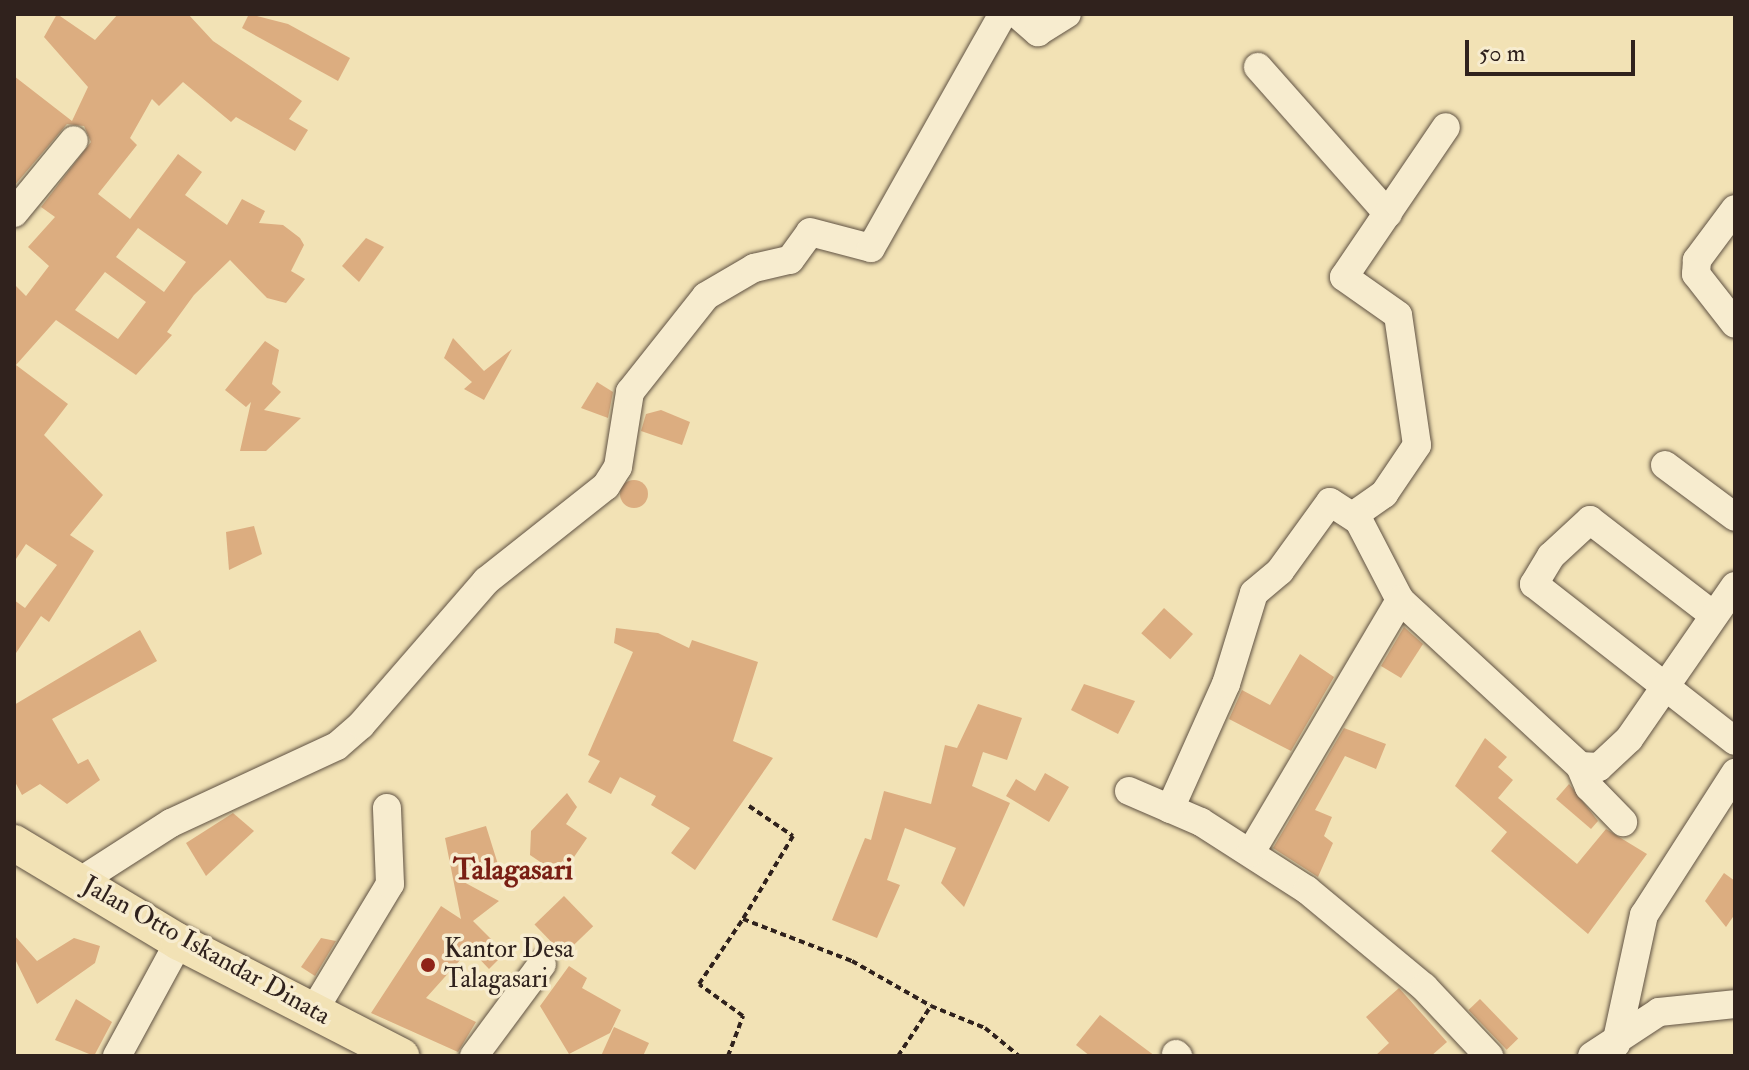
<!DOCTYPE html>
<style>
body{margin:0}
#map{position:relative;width:1749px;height:1070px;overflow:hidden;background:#f2e2b5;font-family:"IM FELL Double Pica",serif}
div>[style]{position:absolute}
.building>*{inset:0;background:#dcad80;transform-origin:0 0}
.round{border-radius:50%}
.path>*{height:4px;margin-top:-2px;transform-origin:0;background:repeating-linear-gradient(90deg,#30221d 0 6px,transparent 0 10px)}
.roads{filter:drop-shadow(0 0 2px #605243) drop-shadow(0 0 2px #605243)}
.minor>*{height:28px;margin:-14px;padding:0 14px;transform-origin:14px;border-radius:14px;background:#f7eccf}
.major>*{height:36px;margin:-18px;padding:0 18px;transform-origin:18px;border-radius:18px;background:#f2e2b5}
.dots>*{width:22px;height:22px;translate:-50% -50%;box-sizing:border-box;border:4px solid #f7eccf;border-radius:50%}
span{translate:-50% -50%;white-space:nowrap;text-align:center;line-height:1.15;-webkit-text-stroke:7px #f7eccf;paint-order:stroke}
.poi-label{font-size:26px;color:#30221d}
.left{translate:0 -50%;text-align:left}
.street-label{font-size:26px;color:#30221d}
.quarter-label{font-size:30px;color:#7a1f14;font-weight:700}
.frame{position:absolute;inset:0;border:16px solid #30221d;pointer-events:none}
.scale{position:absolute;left:1465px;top:40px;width:170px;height:36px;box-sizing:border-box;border:4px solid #30221d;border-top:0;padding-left:10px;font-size:24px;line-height:28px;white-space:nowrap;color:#30221d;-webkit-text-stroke:6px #f7eccf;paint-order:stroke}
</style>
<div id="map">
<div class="building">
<i style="clip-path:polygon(evenodd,57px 14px,95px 40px,118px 14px,188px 14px,213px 41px,302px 101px,289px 119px,308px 130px,295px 151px,236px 117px,231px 122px,183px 82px,159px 106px,152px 99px,130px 138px,137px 145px,98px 194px,130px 219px,178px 154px,202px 172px,185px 195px,227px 225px,242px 199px,265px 211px,259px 223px,283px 225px,300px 238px,304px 245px,291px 271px,305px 279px,286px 303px,267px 298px,230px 260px,194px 295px,167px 332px,172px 335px,136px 375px,56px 320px,16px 365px,68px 404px,44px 435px,103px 495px,70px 535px,94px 551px,49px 622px,41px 616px,14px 656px,14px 600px,25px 608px,57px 565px,26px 544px,14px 562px,14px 284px,26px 296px,49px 266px,28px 247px,55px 217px,41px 207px,91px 142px,84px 126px,67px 124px,14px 186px,14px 76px,72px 121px,88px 87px,44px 37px,57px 14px,138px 228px,186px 262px,164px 292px,116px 257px,138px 228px,57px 14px,105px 272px,146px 302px,118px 339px,75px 310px,105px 272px)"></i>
<i style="clip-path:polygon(249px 14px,288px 24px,350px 58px,338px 81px,242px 28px)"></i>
<i style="clip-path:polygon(366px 238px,384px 247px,359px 282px,342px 266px)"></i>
<i style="clip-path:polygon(453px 338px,484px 371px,512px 349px,484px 400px,464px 389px,472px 382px,444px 358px)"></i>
<i style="clip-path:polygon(265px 341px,279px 350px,272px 384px,281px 392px,264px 410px,301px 418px,266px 451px,240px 451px,251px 402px,246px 407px,225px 390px)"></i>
<i style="clip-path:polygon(597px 382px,613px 392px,608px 418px,581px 408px)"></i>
<i style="clip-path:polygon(661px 410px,690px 422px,682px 445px,641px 431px,646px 414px)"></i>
<i class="round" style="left:620px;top:480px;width:28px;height:28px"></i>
<i style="clip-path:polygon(254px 526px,262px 554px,229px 570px,226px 532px)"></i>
<i style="left:1164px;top:608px;width:39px;height:34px;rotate:42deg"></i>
<i style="clip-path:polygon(1404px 627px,1423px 644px,1401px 678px,1381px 666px)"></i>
<i style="clip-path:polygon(616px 628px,658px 633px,689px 648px,692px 640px,758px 662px,733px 741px,773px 758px,695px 870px,671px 853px,690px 828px,651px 805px,656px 796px,620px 777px,611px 794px,588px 782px,600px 761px,588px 755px,633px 652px,614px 643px)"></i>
<i style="clip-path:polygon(140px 630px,157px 661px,52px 719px,78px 764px,88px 759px,100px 780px,67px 804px,40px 784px,22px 795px,14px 780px,14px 705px)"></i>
<i style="clip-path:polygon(1300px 654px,1334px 677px,1291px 751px,1229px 719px,1242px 690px,1270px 705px)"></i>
<i style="clip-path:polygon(1084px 684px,1135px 701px,1118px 734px,1071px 710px)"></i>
<i style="clip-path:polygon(978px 704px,1022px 718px,1007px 760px,983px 752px,972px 786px,1010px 803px,964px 907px,941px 883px,956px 848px,905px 828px,887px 880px,900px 885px,877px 938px,832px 920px,865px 838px,871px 840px,884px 791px,931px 804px,945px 745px,957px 748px)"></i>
<i style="clip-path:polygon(1344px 728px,1386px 744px,1376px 769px,1345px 756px,1315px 810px,1332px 817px,1324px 836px,1333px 843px,1318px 877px,1273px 848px)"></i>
<i style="clip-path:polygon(1485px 738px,1507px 757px,1498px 767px,1513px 780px,1498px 798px,1577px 864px,1606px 829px,1647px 854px,1588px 934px,1491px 851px,1507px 832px,1455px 786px)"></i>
<i style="clip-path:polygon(1045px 773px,1069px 787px,1049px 822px,1006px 796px,1016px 779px,1035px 791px)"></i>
<i style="clip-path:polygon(1569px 784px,1598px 821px,1591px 829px,1556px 799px)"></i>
<i style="clip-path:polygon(567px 793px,577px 807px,566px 824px,587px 838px,561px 876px,530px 855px,531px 831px)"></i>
<i style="clip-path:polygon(233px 813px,254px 831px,206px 876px,186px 843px)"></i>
<i style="clip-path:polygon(486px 826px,501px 874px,460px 880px,499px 901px,473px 921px,505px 953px,489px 969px,470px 949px,426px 998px,476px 1022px,458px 1052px,371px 1013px,441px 906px,461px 919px,445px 838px)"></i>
<i style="clip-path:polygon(1724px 873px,1735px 881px,1735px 914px,1726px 927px,1705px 901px)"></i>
<i style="left:564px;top:896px;width:42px;height:41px;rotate:46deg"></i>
<i style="clip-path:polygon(14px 935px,37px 961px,74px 938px,100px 946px,95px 963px,37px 1004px,14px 957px)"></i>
<i style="clip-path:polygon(321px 938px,336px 941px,315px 976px,301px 967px)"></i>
<i style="clip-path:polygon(569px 966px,587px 978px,582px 988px,621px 1010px,610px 1033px,569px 1054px,540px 1006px)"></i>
<i style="clip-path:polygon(1399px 988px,1447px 1042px,1431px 1056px,1375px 1056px,1389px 1043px,1366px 1017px)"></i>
<i style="clip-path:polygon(76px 999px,112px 1022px,94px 1056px,55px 1040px)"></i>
<i style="left:1480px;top:999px;width:55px;height:16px;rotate:46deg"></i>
<i style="clip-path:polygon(1100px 1015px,1155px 1056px,1090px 1056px,1076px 1045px)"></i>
<i style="clip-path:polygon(614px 1027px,649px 1043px,643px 1056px,601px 1056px)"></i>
</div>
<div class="path">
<i style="left:749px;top:806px;width:53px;rotate:34.3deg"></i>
<i style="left:793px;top:836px;width:97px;rotate:121.1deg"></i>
<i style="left:743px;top:919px;width:117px;rotate:21.1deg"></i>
<i style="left:852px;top:961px;width:91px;rotate:29.7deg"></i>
<i style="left:728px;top:1056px;width:43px;rotate:-69.4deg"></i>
<i style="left:743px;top:1016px;width:54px;rotate:-144deg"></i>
<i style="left:699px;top:984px;width:78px;rotate:-55.9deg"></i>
<i style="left:898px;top:1056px;width:60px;rotate:-56.6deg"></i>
<i style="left:931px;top:1006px;width:58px;rotate:22.2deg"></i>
<i style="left:985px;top:1028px;width:44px;rotate:39.5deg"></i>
</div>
<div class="roads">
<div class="minor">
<i style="left:1017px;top:14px;width:28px;rotate:41deg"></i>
<i style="left:1038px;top:32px;width:34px;rotate:-32deg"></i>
<i style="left:1258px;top:67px;width:196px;rotate:48.5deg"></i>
<i style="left:1735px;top:209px;width:64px;rotate:126.7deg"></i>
<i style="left:1697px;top:260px;width:14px;rotate:94deg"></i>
<i style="left:1696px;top:274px;width:63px;rotate:52deg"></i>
<i style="left:14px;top:213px;width:94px;rotate:-50.6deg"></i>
<i style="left:1665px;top:465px;width:87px;rotate:36.6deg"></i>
<i style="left:1354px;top:515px;width:37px;rotate:-35deg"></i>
<i style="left:1384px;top:494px;width:59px;rotate:-56deg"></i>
<i style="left:1417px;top:445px;width:131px;rotate:-98.3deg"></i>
<i style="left:1398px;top:315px;width:66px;rotate:-144.9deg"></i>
<i style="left:1344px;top:277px;width:181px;rotate:-55.8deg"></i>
<i style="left:1712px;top:614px;width:154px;rotate:-142.4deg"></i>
<i style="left:1590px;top:520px;width:53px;rotate:137.3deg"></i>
<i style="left:1551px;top:556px;width:33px;rotate:121deg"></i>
<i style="left:1534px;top:584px;width:255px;rotate:38deg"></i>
<i style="left:1580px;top:766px;width:23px;rotate:67deg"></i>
<i style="left:1589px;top:787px;width:49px;rotate:45.8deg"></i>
<i style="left:1129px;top:791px;width:78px;rotate:23.3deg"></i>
<i style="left:1201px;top:822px;width:126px;rotate:32.7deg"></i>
<i style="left:1307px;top:890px;width:152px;rotate:39.7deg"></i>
<i style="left:1424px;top:987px;width:95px;rotate:46.7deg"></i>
<i style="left:1170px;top:809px;width:137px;rotate:-65.9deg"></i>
<i style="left:1226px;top:684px;width:95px;rotate:-72.9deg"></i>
<i style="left:1254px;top:593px;width:34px;rotate:-40deg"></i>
<i style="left:1280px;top:571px;width:85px;rotate:-54.1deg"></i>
<i style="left:1330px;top:502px;width:35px;rotate:33deg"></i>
<i style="left:1359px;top:521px;width:89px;rotate:62.6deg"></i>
<i style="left:1400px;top:600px;width:245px;rotate:42.7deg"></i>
<i style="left:1580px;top:766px;width:19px;rotate:3deg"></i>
<i style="left:1599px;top:767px;width:41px;rotate:-43deg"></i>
<i style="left:1629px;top:739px;width:186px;rotate:-55.3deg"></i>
<i style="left:1251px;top:852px;width:293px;rotate:-59.4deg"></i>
<i style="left:79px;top:882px;width:109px;rotate:-32.7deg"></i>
<i style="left:171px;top:823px;width:183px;rotate:-24.9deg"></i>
<i style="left:337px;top:746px;width:32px;rotate:-41deg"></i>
<i style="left:361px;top:725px;width:191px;rotate:-49deg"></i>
<i style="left:486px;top:581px;width:153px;rotate:-38.4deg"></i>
<i style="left:606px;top:486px;width:22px;rotate:-58deg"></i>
<i style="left:618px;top:467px;width:76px;rotate:-80.9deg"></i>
<i style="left:630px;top:392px;width:122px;rotate:-51.6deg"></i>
<i style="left:706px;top:296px;width:56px;rotate:-30.3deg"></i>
<i style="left:754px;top:268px;width:37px;rotate:-13deg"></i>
<i style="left:790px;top:260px;width:34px;rotate:-54deg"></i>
<i style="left:810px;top:232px;width:63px;rotate:14.7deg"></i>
<i style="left:871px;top:248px;width:269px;rotate:-60.6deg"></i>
<i style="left:314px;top:1010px;width:147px;rotate:-58.9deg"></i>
<i style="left:390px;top:884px;width:76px;rotate:-92.3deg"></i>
<i style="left:1616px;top:1044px;width:132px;rotate:-77.8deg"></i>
<i style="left:1644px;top:915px;width:169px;rotate:-57.3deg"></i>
<i style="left:1176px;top:1054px;width:3px;rotate:45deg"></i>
<i style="left:117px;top:1056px;width:130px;rotate:-61.5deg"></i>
<i style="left:474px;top:1056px;width:114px;rotate:-53.5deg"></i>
<i style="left:1592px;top:1056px;width:80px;rotate:-33.3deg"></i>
<i style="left:1659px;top:1012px;width:76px;rotate:-6deg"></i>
</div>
<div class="major">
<i style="left:14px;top:843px;width:192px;rotate:31deg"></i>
<i style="left:179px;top:942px;width:250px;rotate:27.2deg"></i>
</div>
</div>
<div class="dots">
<i style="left:428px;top:965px;background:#8f2418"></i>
</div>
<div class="poi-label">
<span class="left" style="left:444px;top:965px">Kantor Desa<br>Talagasari</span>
</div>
<div class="street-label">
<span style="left:206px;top:951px;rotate:29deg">Jalan Otto Iskandar Dinata</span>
</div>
<div class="quarter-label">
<span style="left:513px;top:870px">Talagasari</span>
</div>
<div class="frame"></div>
<div class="scale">50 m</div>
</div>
